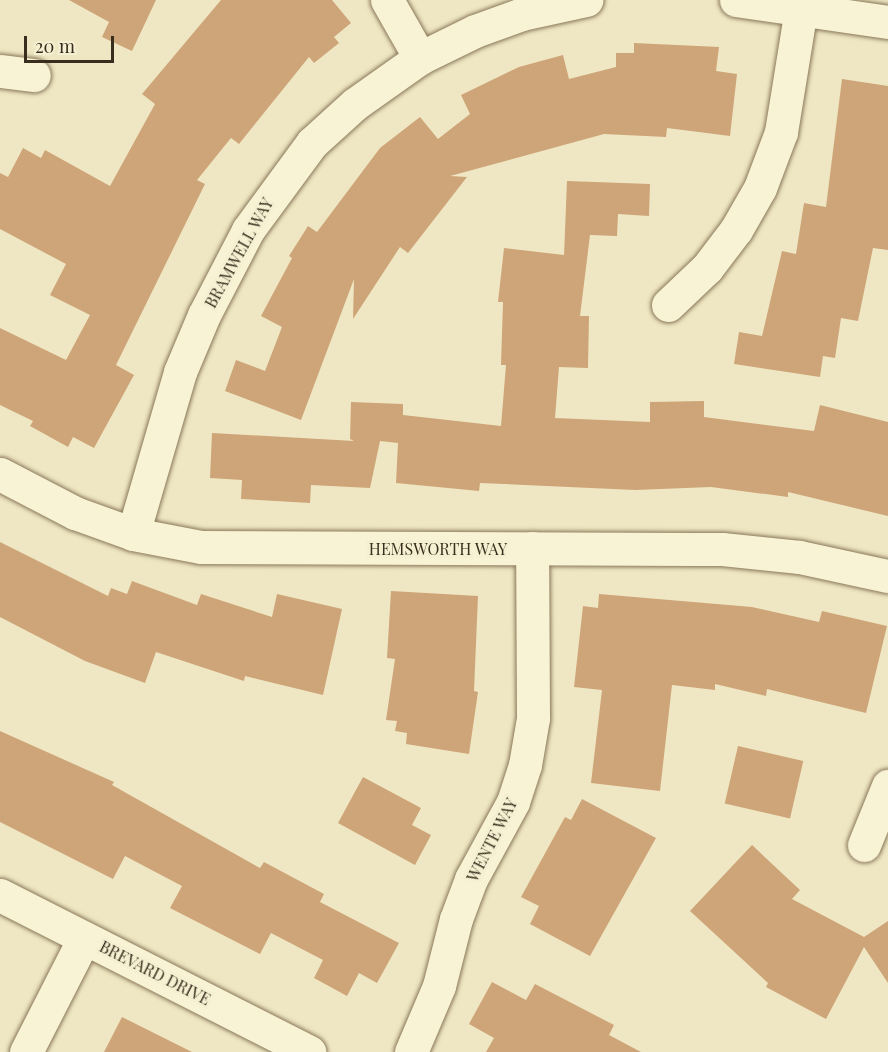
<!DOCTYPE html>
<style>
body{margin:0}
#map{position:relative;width:888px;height:1052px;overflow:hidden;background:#efe7c3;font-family:"Playfair Display",serif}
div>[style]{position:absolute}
.building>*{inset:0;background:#cea578;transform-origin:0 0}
.roads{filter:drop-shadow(0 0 2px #897859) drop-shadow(0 0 2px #897859)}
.minor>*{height:33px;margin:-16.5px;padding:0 16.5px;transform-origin:16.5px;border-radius:16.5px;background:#f9f3d6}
span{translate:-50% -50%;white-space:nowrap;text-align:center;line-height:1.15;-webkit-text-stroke:6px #f6f0d2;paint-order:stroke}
.street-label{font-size:16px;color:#392e1e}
.scale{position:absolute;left:24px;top:36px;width:90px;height:27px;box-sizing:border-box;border:3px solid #392e1e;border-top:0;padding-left:8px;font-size:18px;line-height:21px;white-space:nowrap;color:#392e1e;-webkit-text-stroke:4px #f6f0d2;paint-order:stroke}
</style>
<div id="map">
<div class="building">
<i style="clip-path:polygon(69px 0,156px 0,132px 51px,102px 37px,109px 22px)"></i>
<i style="clip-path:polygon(221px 0,332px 0,351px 23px,334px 37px,339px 43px,314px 63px,309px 57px,239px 144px,231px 138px,197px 180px,205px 184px,116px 365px,134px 375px,94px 448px,73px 437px,68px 447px,30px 426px,33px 421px,0 405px,0 328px,66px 360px,90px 315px,50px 295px,66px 264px,0 229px,0 173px,8px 177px,23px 148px,41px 158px,45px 150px,110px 186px,155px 104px,142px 94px)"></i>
<i style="clip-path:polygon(634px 43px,719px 47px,716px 71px,737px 74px,730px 136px,667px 128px,666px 137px,604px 134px,450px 176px,467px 177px,408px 253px,400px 247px,353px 319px,354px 279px,301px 420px,225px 391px,236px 360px,265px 371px,282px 327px,261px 316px,292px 258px,289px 256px,308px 226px,317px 232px,380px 148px,420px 117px,438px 139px,470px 114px,461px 95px,519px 67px,563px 55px,569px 79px,616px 67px,616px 53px,634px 53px)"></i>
<i style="clip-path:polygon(842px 79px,888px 86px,888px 250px,873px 248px,858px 321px,841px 318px,835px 358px,823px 356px,820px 377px,734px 364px,739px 332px,762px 336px,782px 251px,796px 254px,804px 203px,826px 207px)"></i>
<i style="clip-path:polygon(567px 181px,650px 184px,649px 216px,618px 214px,617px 236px,590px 235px,580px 316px,589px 316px,588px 368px,559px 367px,555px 418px,650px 422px,650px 402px,704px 401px,704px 417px,814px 431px,820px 405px,888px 422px,888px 516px,788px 492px,788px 497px,711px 487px,635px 490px,480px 483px,479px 491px,396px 483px,398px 443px,380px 441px,370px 488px,311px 485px,310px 503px,241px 499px,242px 480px,210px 478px,212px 433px,354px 441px,350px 439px,351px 402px,403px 404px,403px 415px,501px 426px,506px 365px,501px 365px,503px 302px,498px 302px,504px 248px,564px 255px)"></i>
<i style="clip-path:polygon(0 542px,108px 596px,111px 588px,127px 594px,132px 581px,197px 605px,201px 594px,272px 617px,277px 594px,342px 609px,323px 695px,245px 676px,244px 681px,156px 652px,145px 683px,85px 661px,0 617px)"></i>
<i style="clip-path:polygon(391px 591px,478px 596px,474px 691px,478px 692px,469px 754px,406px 744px,407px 733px,395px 731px,397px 721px,386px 720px,395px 659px,387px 658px)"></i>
<i style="clip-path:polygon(599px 594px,752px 607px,819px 622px,822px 611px,887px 626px,866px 713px,767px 689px,766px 696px,715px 684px,715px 690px,672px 685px,660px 791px,591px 783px,602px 690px,574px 687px,583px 606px,598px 608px)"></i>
<i style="clip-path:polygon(0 731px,114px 782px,112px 785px,260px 868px,264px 862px,324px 894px,320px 902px,399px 943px,377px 983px,359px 973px,347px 996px,314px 978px,323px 960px,271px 933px,260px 954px,170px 908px,182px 886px,125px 856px,113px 879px,0 822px)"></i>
<i style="left:738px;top:746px;width:67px;height:59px;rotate:13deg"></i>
<i style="clip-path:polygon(363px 777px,421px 808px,412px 825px,431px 835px,415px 865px,338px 823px)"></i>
<i style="clip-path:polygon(582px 799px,656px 838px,590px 956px,530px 924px,539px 906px,521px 897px,565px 817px,571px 820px)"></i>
<i style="clip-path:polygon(752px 845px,800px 890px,792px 899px,864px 937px,888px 921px,888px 983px,864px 947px,826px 1019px,766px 987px,768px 983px,690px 911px)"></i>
<i style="clip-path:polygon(492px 982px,526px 1000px,535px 984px,614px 1025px,609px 1035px,641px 1052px,486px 1052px,494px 1038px,469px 1024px)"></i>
<i style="clip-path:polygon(122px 1017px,192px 1052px,104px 1052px)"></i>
</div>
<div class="roads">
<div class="minor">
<i style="left:387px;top:0;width:67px;rotate:60.4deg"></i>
<i style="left:736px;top:0;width:154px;rotate:8.2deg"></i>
<i style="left:0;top:71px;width:34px;rotate:7deg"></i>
<i style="left:668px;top:305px;width:54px;rotate:-43.5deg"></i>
<i style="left:707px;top:268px;width:48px;rotate:-52.7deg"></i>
<i style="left:736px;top:230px;width:48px;rotate:-60.3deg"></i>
<i style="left:760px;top:188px;width:60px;rotate:-69.4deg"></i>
<i style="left:781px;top:132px;width:125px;rotate:-80.8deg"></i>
<i style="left:0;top:474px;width:85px;rotate:27.5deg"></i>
<i style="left:75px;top:513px;width:62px;rotate:19.9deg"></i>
<i style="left:133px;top:534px;width:69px;rotate:10.8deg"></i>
<i style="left:201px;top:547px;width:521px;rotate:0.22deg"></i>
<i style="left:722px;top:549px;width:78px;rotate:5.9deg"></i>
<i style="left:800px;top:557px;width:90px;rotate:12.2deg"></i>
<i style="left:133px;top:534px;width:169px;rotate:-73.8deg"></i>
<i style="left:180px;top:372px;width:62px;rotate:-67.2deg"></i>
<i style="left:204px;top:315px;width:96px;rotate:-62.6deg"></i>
<i style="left:248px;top:230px;width:108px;rotate:-53.7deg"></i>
<i style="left:312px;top:143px;width:58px;rotate:-42.2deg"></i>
<i style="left:355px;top:104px;width:80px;rotate:-35.3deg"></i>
<i style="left:420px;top:58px;width:61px;rotate:-26.1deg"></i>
<i style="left:475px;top:31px;width:50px;rotate:-19.9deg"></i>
<i style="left:522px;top:14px;width:66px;rotate:-12.3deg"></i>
<i style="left:864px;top:845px;width:64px;rotate:-67.9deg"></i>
<i style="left:0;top:895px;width:347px;rotate:26.9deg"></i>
<i style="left:26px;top:1052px;width:128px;rotate:-63deg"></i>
<i style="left:411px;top:1052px;width:72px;rotate:-67deg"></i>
<i style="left:439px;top:986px;width:69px;rotate:-75.8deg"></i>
<i style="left:456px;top:919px;width:43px;rotate:-69.4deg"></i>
<i style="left:471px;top:879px;width:88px;rotate:-61.4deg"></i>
<i style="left:513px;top:802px;width:39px;rotate:-72deg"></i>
<i style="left:525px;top:765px;width:48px;rotate:-80.3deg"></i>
<i style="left:533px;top:718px;width:170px;rotate:-90.3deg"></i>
</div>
</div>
<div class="street-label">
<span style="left:239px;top:253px;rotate:-61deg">BRAMWELL WAY</span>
<span style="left:438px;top:549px">HEMSWORTH WAY</span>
<span style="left:492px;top:840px;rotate:-63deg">WENTE WAY</span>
<span style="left:155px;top:973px;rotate:27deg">BREVARD DRIVE</span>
</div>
<div class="scale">20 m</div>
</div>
